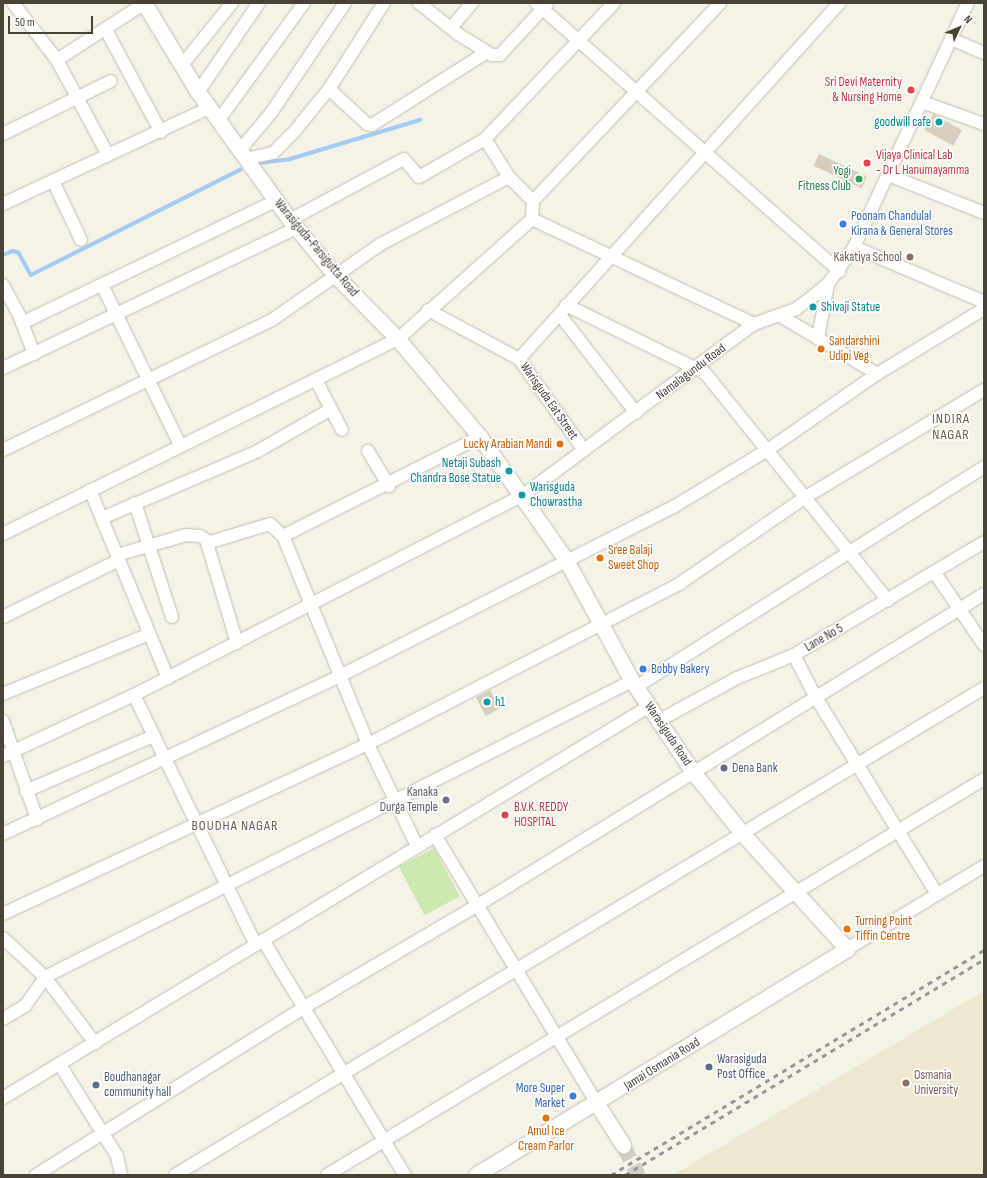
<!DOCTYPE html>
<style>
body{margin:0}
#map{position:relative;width:987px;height:1178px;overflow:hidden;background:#f5f2e8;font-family:"Sofia Sans Condensed",sans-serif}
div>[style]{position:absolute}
.education>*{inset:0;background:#eee8d1}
.green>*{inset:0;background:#cceab0;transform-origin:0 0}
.stream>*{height:3.5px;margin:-1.75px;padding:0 1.75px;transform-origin:1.75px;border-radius:1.75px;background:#a3ccf3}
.building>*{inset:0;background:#d7cebd;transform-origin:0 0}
.tertiary-tunnel>*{height:15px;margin-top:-7.5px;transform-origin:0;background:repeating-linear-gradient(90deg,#d2cfc4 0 15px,transparent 0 23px)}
.roads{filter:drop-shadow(0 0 1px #c3bdad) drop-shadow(0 0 1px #c3bdad)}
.minor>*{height:12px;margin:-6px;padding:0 6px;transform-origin:6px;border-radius:6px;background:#fff}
.tertiary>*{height:15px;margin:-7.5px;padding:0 7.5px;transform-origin:7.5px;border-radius:7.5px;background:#fff}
.rail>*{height:3px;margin-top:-1.5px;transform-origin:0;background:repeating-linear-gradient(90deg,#979797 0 5px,transparent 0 10px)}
.dots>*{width:11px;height:11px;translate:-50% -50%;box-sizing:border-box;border:2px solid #fff;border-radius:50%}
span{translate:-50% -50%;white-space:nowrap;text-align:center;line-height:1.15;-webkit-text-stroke:3.5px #fff;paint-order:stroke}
.health-label{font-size:13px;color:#be3a42}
.right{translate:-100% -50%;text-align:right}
.left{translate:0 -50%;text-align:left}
.culture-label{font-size:13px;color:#0d838f}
.leisure-label{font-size:13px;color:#27864d}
.shop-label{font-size:13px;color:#366cbe}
.street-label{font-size:13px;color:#484336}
.education-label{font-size:13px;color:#785e54}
.food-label{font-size:13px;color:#c56008}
.service-label{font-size:13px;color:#4e5e75}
.worship-label{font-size:13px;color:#5b616d}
.neighbourhood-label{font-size:14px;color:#6c614d;letter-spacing:1px}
.frame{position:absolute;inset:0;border:4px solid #484336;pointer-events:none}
.north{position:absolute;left:939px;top:8px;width:40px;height:40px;-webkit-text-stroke:3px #fff;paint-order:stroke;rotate:46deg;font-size:11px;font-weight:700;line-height:16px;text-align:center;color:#484336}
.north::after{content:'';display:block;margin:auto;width:14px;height:18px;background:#484336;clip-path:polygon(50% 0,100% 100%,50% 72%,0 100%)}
.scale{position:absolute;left:8px;top:16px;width:85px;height:18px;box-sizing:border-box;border:2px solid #484336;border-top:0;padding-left:5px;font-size:12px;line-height:14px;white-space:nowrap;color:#484336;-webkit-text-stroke:3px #fff;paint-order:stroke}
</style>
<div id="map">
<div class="education">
<i style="clip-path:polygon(984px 991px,984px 1175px,673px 1175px)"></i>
</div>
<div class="green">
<i style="left:434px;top:848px;width:55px;height:40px;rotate:62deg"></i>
</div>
<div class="stream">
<i style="left:259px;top:163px;width:31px;rotate:-7deg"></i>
<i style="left:290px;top:159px;width:136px;rotate:-16.7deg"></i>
<i style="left:3px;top:255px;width:11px;rotate:-22deg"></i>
<i style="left:13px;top:251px;width:6px;rotate:18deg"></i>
<i style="left:19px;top:253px;width:25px;rotate:61deg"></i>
<i style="left:31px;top:275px;width:234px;rotate:-26.7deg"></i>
</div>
<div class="building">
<i style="left:933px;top:114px;width:33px;height:18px;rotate:29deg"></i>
<i style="left:819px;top:154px;width:53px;height:13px;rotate:25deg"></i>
<i style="left:490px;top:690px;width:21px;height:16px;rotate:62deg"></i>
</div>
<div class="tertiary-tunnel">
<i style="left:623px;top:1145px;width:34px;rotate:63deg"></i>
</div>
<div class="roads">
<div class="minor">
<i style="left:13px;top:3px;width:72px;rotate:52.3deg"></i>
<i style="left:145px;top:3px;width:105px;rotate:147.1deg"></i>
<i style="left:57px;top:60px;width:108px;rotate:61.8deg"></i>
<i style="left:108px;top:155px;width:111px;rotate:-25deg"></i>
<i style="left:419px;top:3px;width:50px;rotate:38.5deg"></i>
<i style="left:458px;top:34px;width:40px;rotate:32deg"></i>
<i style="left:492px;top:55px;width:8px"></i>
<i style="left:500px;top:55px;width:69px;rotate:-47.3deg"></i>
<i style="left:536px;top:3px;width:405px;rotate:41.5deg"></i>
<i style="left:451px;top:28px;width:33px;rotate:-50deg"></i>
<i style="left:106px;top:30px;width:116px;rotate:61.7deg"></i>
<i style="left:951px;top:39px;width:36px;rotate:23deg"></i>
<i style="left:182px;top:65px;width:80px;rotate:-51.1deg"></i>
<i style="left:329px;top:89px;width:52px;rotate:42.6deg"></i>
<i style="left:367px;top:124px;width:5px;rotate:11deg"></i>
<i style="left:372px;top:125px;width:136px;rotate:-32.4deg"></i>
<i style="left:198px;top:92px;width:108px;rotate:-55.6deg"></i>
<i style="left:922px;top:102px;width:66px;rotate:19.5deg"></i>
<i style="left:218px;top:121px;width:146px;rotate:-53.9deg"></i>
<i style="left:3px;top:134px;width:120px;rotate:-26.1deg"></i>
<i style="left:485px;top:139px;width:45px;rotate:57.7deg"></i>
<i style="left:509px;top:177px;width:34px;rotate:45deg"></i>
<i style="left:239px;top:151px;width:50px;rotate:-49.9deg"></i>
<i style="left:271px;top:113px;width:133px;rotate:-56.1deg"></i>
<i style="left:245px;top:159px;width:29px;rotate:-12deg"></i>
<i style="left:273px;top:153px;width:30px;rotate:-45deg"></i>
<i style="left:294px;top:132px;width:55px;rotate:-50.9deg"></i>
<i style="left:329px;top:89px;width:102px;rotate:-57.4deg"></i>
<i style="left:888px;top:175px;width:103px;rotate:21.6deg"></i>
<i style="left:53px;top:181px;width:65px;rotate:64.6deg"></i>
<i style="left:3px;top:204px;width:116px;rotate:-25deg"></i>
<i style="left:532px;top:219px;width:18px;rotate:-87deg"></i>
<i style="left:533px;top:201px;width:272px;rotate:-46.6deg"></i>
<i style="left:290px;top:220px;width:129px;rotate:-28.2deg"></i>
<i style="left:404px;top:159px;width:23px;rotate:50deg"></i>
<i style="left:419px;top:177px;width:76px;rotate:-29.9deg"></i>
<i style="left:485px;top:139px;width:187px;rotate:-46.5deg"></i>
<i style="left:854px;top:247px;width:141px;rotate:22.9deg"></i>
<i style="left:3px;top:285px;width:34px;rotate:62deg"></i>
<i style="left:19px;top:315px;width:42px;rotate:69deg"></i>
<i style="left:102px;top:285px;width:178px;rotate:64deg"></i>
<i style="left:566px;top:305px;width:155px;rotate:26.1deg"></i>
<i style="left:705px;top:373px;width:292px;rotate:51.2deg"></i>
<i style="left:428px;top:310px;width:103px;rotate:28.3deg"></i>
<i style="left:519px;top:359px;width:112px;rotate:54.5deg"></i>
<i style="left:560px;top:315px;width:124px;rotate:52.2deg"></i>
<i style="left:779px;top:315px;width:114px;rotate:31deg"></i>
<i style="left:22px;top:323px;width:282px;rotate:-25.7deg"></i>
<i style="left:818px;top:338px;width:55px;rotate:-79.5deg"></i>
<i style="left:519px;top:359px;width:479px;rotate:-48deg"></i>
<i style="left:3px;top:368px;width:326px;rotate:-25.5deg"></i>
<i style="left:316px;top:380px;width:56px;rotate:62.5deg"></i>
<i style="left:3px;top:450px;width:299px;rotate:-25.8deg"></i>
<i style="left:272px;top:320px;width:133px;rotate:-34.9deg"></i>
<i style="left:381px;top:244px;width:144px;rotate:-27.6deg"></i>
<i style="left:368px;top:451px;width:41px;rotate:59deg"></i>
<i style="left:90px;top:490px;width:204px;rotate:67.5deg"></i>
<i style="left:135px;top:503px;width:120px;rotate:72deg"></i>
<i style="left:102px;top:518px;width:170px;rotate:-23.2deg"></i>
<i style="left:258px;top:451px;width:84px;rotate:-29.9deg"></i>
<i style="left:3px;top:534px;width:441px;rotate:-26.3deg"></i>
<i style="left:398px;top:339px;width:180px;rotate:-41.8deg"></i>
<i style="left:532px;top:219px;width:246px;rotate:25.3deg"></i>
<i style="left:117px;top:555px;width:72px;rotate:-16.2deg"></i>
<i style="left:186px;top:535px;width:14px;rotate:4deg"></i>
<i style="left:200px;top:536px;width:9px;rotate:32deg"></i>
<i style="left:935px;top:573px;width:87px;rotate:55.8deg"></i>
<i style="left:3px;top:617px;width:129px;rotate:-26.2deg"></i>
<i style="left:237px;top:643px;width:104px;rotate:-106.7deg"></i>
<i style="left:207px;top:543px;width:66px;rotate:-16.8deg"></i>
<i style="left:270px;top:524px;width:18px;rotate:43deg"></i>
<i style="left:794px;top:655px;width:46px;rotate:62.9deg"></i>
<i style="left:815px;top:696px;width:233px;rotate:58.4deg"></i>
<i style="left:636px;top:687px;width:412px;rotate:-32.3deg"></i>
<i style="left:3px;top:694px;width:156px;rotate:-22.3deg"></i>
<i style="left:134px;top:695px;width:278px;rotate:64deg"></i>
<i style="left:3px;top:721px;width:104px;rotate:70.9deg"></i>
<i style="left:658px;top:721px;width:90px;rotate:-28.6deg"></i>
<i style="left:737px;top:678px;width:61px;rotate:-22deg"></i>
<i style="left:794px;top:655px;width:221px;rotate:-30.7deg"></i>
<i style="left:3px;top:756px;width:145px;rotate:-25deg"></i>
<i style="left:134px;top:695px;width:436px;rotate:-27.2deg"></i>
<i style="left:522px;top:496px;width:289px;rotate:-36.6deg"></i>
<i style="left:754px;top:324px;width:45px;rotate:-19.7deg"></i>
<i style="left:796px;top:309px;width:20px;rotate:-37deg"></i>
<i style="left:812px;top:297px;width:21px;rotate:-39deg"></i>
<i style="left:828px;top:284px;width:45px;rotate:-54.9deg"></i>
<i style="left:854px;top:247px;width:269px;rotate:-65deg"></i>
<i style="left:26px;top:791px;width:138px;rotate:-23.4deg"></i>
<i style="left:3px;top:834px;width:372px;rotate:-25.1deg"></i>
<i style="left:340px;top:676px;width:376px;rotate:-26.9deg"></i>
<i style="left:675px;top:506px;width:110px;rotate:-31.2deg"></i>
<i style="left:769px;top:449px;width:131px;rotate:-34.8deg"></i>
<i style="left:877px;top:374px;width:125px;rotate:-31.3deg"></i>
<i style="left:435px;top:835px;width:314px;rotate:58.9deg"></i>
<i style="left:417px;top:846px;width:113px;rotate:-115.7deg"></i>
<i style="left:368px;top:744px;width:225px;rotate:-112.2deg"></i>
<i style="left:283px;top:536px;width:220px;rotate:-26.7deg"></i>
<i style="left:3px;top:914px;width:403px;rotate:-25deg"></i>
<i style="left:368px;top:744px;width:350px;rotate:-27.2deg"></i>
<i style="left:679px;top:584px;width:152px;rotate:-34.5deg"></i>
<i style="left:804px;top:498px;width:210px;rotate:-31deg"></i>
<i style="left:3px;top:938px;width:57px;rotate:42.9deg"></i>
<i style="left:45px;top:977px;width:83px;rotate:52.9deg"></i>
<i style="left:263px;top:940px;width:275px;rotate:58.9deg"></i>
<i style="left:847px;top:949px;width:160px;rotate:-31.2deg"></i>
<i style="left:3px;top:1019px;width:26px;rotate:-31deg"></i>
<i style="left:25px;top:1006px;width:35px;rotate:-55deg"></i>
<i style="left:45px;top:977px;width:657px;rotate:-26.76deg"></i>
<i style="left:60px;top:1065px;width:107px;rotate:57.9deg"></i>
<i style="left:117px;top:1156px;width:19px;rotate:78deg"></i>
<i style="left:3px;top:1098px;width:754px;rotate:-31.22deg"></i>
<i style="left:36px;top:1175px;width:315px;rotate:-32deg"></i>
<i style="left:303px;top:1008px;width:203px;rotate:-30.5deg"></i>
<i style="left:478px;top:905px;width:594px;rotate:-31.58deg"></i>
<i style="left:175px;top:1175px;width:944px;rotate:-31.05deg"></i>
<i style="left:327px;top:1175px;width:767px;rotate:-31.08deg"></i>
</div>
<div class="tertiary">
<i style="left:144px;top:3px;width:104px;rotate:58.8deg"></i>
<i style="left:198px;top:92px;width:158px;rotate:54.3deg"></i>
<i style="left:290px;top:220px;width:71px;rotate:50.7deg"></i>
<i style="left:335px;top:275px;width:90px;rotate:45.5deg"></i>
<i style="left:398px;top:339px;width:128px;rotate:50.1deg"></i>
<i style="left:480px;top:437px;width:150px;rotate:55deg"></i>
<i style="left:566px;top:560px;width:138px;rotate:61.4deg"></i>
<i style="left:632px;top:681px;width:110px;rotate:56.2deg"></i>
<i style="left:693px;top:772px;width:77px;rotate:51.3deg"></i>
<i style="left:741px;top:832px;width:158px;rotate:47.8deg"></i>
<i style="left:847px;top:949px;width:434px;rotate:148.7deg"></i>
<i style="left:597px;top:1104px;width:49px;rotate:57.6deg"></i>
</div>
</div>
<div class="rail">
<i style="left:611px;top:1175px;width:436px;rotate:-31.1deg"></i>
<i style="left:625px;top:1175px;width:419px;rotate:-31deg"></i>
</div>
<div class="dots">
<i style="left:911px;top:90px;background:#e0444e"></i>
<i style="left:939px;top:122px;background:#0f9aa8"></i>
<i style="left:867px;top:163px;background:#e0444e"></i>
<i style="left:859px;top:179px;background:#2e9e5b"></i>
<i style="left:843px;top:224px;background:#3f7fe0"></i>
<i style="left:910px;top:257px;background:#8d6e63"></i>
<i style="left:813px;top:307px;background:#0f9aa8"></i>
<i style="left:821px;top:349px;background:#e8710a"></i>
<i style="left:560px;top:444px;background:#e8710a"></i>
<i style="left:509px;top:471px;background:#0f9aa8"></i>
<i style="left:522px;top:495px;background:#0f9aa8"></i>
<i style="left:600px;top:558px;background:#e8710a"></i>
<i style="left:643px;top:669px;background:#3f7fe0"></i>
<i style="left:487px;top:702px;background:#0f9aa8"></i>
<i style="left:724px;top:768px;background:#5c6f8a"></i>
<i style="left:446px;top:800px;background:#6b7280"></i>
<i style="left:505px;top:815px;background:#e0444e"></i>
<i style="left:847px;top:929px;background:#e8710a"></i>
<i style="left:709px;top:1067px;background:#5c6f8a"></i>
<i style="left:906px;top:1083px;background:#8d6e63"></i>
<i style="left:96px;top:1085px;background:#5c6f8a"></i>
<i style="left:573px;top:1096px;background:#3f7fe0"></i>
<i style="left:546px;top:1118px;background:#e8710a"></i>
</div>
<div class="health-label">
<span class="right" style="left:902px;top:90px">Sri Devi Maternity<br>&amp; Nursing Home</span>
<span class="left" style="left:876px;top:163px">Vijaya Clinical Lab<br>- Dr L Hanumayamma</span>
<span class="left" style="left:514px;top:815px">B.V.K. REDDY<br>HOSPITAL</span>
</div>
<div class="culture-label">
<span class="right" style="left:931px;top:122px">goodwill cafe</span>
<span class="left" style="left:821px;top:307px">Shivaji Statue</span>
<span class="right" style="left:501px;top:471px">Netaji Subash<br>Chandra Bose Statue</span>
<span class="left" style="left:530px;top:495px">Warisguda<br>Chowrastha</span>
<span class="left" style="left:495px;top:702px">h1</span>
</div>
<div class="leisure-label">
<span class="right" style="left:851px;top:179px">Yogi<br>Fitness Club</span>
</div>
<div class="shop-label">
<span class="left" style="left:851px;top:224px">Poonam Chandulal<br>Kirana &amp; General Stores</span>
<span class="left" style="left:651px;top:669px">Bobby Bakery</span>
<span class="right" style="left:565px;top:1096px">More Super<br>Market</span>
</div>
<div class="street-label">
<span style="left:316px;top:248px;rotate:50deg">Warasiguda-Parsigutta Road</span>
<span style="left:691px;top:372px;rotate:-37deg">Namalagundu Road</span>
<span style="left:549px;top:401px;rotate:55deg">Warisguda Eat Street</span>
<span style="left:824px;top:638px;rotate:-30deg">Lane No 5</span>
<span style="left:668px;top:734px;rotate:56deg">Warasiguda Road</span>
<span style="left:662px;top:1064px;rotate:-32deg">Jamai Osmania Road</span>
</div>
<div class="education-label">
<span class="right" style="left:902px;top:257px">Kakatiya School</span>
<span class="left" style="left:914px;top:1083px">Osmania<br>University</span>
</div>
<div class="food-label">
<span class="left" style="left:829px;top:349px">Sandarshini<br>Udipi Veg</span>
<span class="right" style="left:552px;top:444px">Lucky Arabian Mandi</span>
<span class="left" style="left:608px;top:558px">Sree Balaji<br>Sweet Shop</span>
<span class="left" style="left:855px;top:929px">Turning Point<br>Tiffin Centre</span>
<span style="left:546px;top:1139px">Amul Ice<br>Cream Parlor</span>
</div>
<div class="service-label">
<span class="left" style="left:732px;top:768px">Dena Bank</span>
<span class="left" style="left:717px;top:1067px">Warasiguda<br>Post Office</span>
<span class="left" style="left:104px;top:1085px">Boudhanagar<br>community hall</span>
</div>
<div class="worship-label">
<span class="right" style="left:438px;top:800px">Kanaka<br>Durga Temple</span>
</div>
<div class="neighbourhood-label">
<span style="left:951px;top:427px">INDIRA<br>NAGAR</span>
<span style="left:235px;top:826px">BOUDHA NAGAR</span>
</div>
<div class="frame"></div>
<div class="north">N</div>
<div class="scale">50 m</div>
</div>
